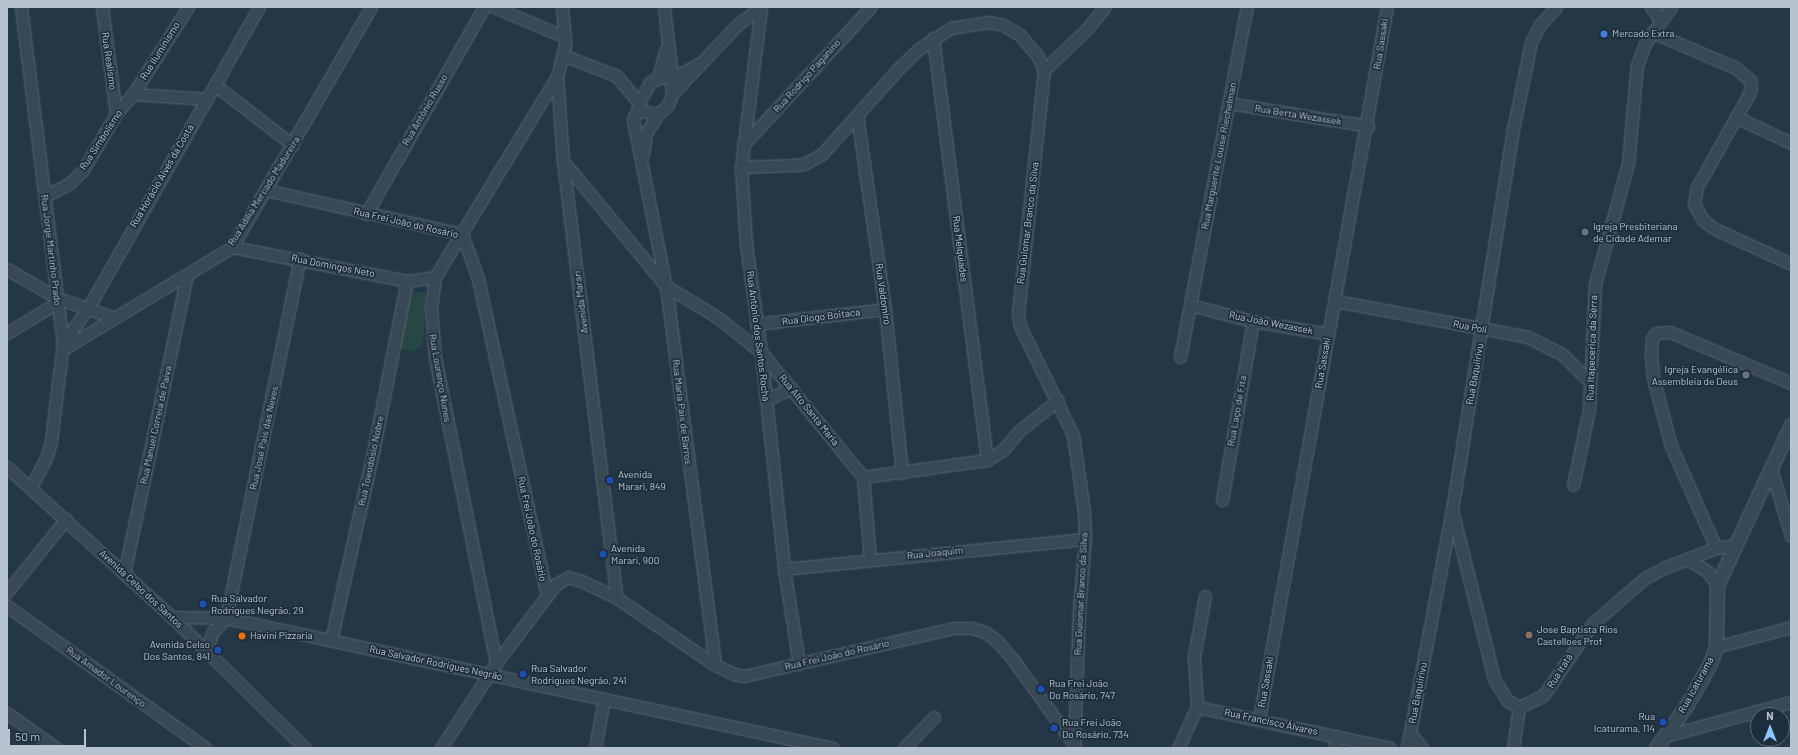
<!DOCTYPE html>
<meta charset="utf-8">
<style>
body{margin:0}
#map{position:relative;width:1798px;height:755px;overflow:hidden;background:#243746;font-family:Barlow,sans-serif}
div>[style]{position:absolute}
.green>*{inset:0;background:#264746}
.roads{filter:drop-shadow(0 0 1px #586672) drop-shadow(0 0 1px #586672)}
.minor>*{height:11px;margin:-5.5px;padding:0 5.5px;transform-origin:5.5px;border-radius:5.5px;background:#394855}
.tertiary>*{height:13px;margin:-6.5px;padding:0 6.5px;transform-origin:6.5px;border-radius:6.5px;background:#394855}
.dots>*{width:11px;height:11px;translate:-50% -50%;box-sizing:border-box;border:2px solid #1e2d3b;border-radius:50%}
span{translate:-50% -50%;white-space:nowrap;text-align:center;line-height:1.15;-webkit-text-stroke:3.5px #1e2d3b;paint-order:stroke}
.poi-label{font-size:10px;color:#b7c3ce}
.left{translate:0 -50%;text-align:left}
.right{translate:-100% -50%;text-align:right}
.street-label{font-size:10px;color:#b7c3ce}
.frame{position:absolute;inset:0;border:8px solid #b7c3ce;pointer-events:none}
.north{position:absolute;left:1750px;top:707px;width:40px;height:40px;box-sizing:border-box;background:#1e2d3b;border:1px solid #5b6976;border-radius:50%;rotate:0deg;font-size:11px;font-weight:700;line-height:16px;text-align:center;color:#b7c3ce}
.north::after{content:'';display:block;margin:auto;width:14px;height:18px;background:#8bc6ff;clip-path:polygon(50% 0,100% 100%,50% 72%,0 100%)}
.scale{position:absolute;left:8px;top:729px;width:78px;height:18px;box-sizing:border-box;border:2px solid #b7c3ce;border-top:0;padding-left:5px;font-size:12px;line-height:14px;white-space:nowrap;color:#b7c3ce;-webkit-text-stroke:3px #1e2d3b;paint-order:stroke}
</style>
<div id="map">
<div class="green">
<i style="clip-path:polygon(426px 292px,423px 345px,411px 352px,391px 345px,401px 293px)"></i>
</div>
<div class="roads">
<div class="minor">
<i style="left:21px;top:7px;width:339px;rotate:82.9deg"></i>
<i style="left:63px;top:343px;width:99px;rotate:97deg"></i>
<i style="left:51px;top:441px;width:16px;rotate:105deg"></i>
<i style="left:47px;top:456px;width:36px;rotate:117deg"></i>
<i style="left:102px;top:7px;width:108px;rotate:82.5deg"></i>
<i style="left:494px;top:7px;width:77px;rotate:22.9deg"></i>
<i style="left:562px;top:7px;width:38px;rotate:85deg"></i>
<i style="left:565px;top:45px;width:32px;rotate:104deg"></i>
<i style="left:557px;top:76px;width:85px;rotate:86deg"></i>
<i style="left:563px;top:161px;width:440px;rotate:83deg"></i>
<i style="left:664px;top:7px;width:61px;rotate:83.5deg"></i>
<i style="left:671px;top:68px;width:9px;rotate:103deg"></i>
<i style="left:761px;top:7px;width:161px;rotate:97.1deg"></i>
<i style="left:741px;top:167px;width:77px;rotate:86.3deg"></i>
<i style="left:746px;top:244px;width:109px;rotate:82.1deg"></i>
<i style="left:761px;top:352px;width:218px;rotate:83.9deg"></i>
<i style="left:784px;top:569px;width:96px;rotate:81deg"></i>
<i style="left:1651px;top:7px;width:16px;rotate:55deg"></i>
<i style="left:1652px;top:32px;width:91px;rotate:23.2deg"></i>
<i style="left:1736px;top:68px;width:18px;rotate:41deg"></i>
<i style="left:1750px;top:80px;width:7px;rotate:82deg"></i>
<i style="left:1751px;top:87px;width:7px;rotate:106deg"></i>
<i style="left:1749px;top:94px;width:107px;rotate:119.2deg"></i>
<i style="left:1697px;top:187px;width:17px;rotate:100deg"></i>
<i style="left:1694px;top:204px;width:18px;rotate:61deg"></i>
<i style="left:1703px;top:220px;width:15px;rotate:37deg"></i>
<i style="left:1715px;top:229px;width:84px;rotate:24.7deg"></i>
<i style="left:933px;top:38px;width:425px;rotate:82.7deg"></i>
<i style="left:563px;top:55px;width:58px;rotate:21.3deg"></i>
<i style="left:617px;top:76px;width:35px;rotate:51deg"></i>
<i style="left:1044px;top:70px;width:59px;rotate:-43.6deg"></i>
<i style="left:1087px;top:29px;width:28px;rotate:-51deg"></i>
<i style="left:664px;top:76px;width:8px;rotate:23deg"></i>
<i style="left:671px;top:79px;width:15px;rotate:86deg"></i>
<i style="left:672px;top:94px;width:12px;rotate:110deg"></i>
<i style="left:668px;top:105px;width:13px;rotate:138deg"></i>
<i style="left:658px;top:114px;width:17px;rotate:-170deg"></i>
<i style="left:641px;top:111px;width:8px;rotate:-104deg"></i>
<i style="left:639px;top:103px;width:24px;rotate:-62deg"></i>
<i style="left:650px;top:82px;width:15px;rotate:-23deg"></i>
<i style="left:658px;top:77px;width:29px;rotate:-74deg"></i>
<i style="left:671px;top:79px;width:31px;rotate:-29deg"></i>
<i style="left:215px;top:85px;width:98px;rotate:37.6deg"></i>
<i style="left:133px;top:94px;width:103px;rotate:-57.7deg"></i>
<i style="left:672px;top:94px;width:96px;rotate:-46.7deg"></i>
<i style="left:738px;top:24px;width:29px;rotate:-36deg"></i>
<i style="left:1229px;top:103px;width:141px;rotate:9.4deg"></i>
<i style="left:638px;top:108px;width:13px;rotate:113deg"></i>
<i style="left:633px;top:120px;width:169px;rotate:78.8deg"></i>
<i style="left:666px;top:286px;width:382px;rotate:82.6deg"></i>
<i style="left:857px;top:115px;width:196px;rotate:81.8deg"></i>
<i style="left:885px;top:309px;width:165px;rotate:84.1deg"></i>
<i style="left:1736px;top:117px;width:61px;rotate:25.3deg"></i>
<i style="left:743px;top:145px;width:188px;rotate:-47.2deg"></i>
<i style="left:643px;top:155px;width:22px;rotate:-82deg"></i>
<i style="left:646px;top:133px;width:22px;rotate:-58deg"></i>
<i style="left:563px;top:161px;width:162px;rotate:50.5deg"></i>
<i style="left:666px;top:286px;width:60px;rotate:31.3deg"></i>
<i style="left:717px;top:317px;width:56px;rotate:38.5deg"></i>
<i style="left:761px;top:352px;width:161px;rotate:50.8deg"></i>
<i style="left:863px;top:477px;width:125px;rotate:-7.8deg"></i>
<i style="left:987px;top:460px;width:19px;rotate:-32deg"></i>
<i style="left:1003px;top:450px;width:26px;rotate:-50deg"></i>
<i style="left:1020px;top:430px;width:48px;rotate:-38.3deg"></i>
<i style="left:741px;top:167px;width:54px;rotate:-2.1deg"></i>
<i style="left:795px;top:165px;width:9px;rotate:-6deg"></i>
<i style="left:804px;top:164px;width:21px;rotate:-29deg"></i>
<i style="left:822px;top:154px;width:114px;rotate:-48.2deg"></i>
<i style="left:898px;top:69px;width:30px;rotate:-44deg"></i>
<i style="left:920px;top:48px;width:37px;rotate:-33deg"></i>
<i style="left:951px;top:28px;width:38px;rotate:-9deg"></i>
<i style="left:989px;top:22px;width:14px;rotate:12deg"></i>
<i style="left:1003px;top:25px;width:20px;rotate:30deg"></i>
<i style="left:1020px;top:35px;width:26px;rotate:50deg"></i>
<i style="left:1037px;top:55px;width:17px;rotate:65deg"></i>
<i style="left:1044px;top:70px;width:243px;rotate:96.1deg"></i>
<i style="left:1018px;top:312px;width:14px;rotate:82deg"></i>
<i style="left:1020px;top:326px;width:121px;rotate:64.1deg"></i>
<i style="left:1073px;top:435px;width:77px;rotate:81.8deg"></i>
<i style="left:1084px;top:511px;width:28px;rotate:88deg"></i>
<i style="left:1085px;top:539px;width:71px;rotate:94.8deg"></i>
<i style="left:1079px;top:610px;width:134px;rotate:92.1deg"></i>
<i style="left:266px;top:190px;width:201px;rotate:12.7deg"></i>
<i style="left:462px;top:234px;width:48px;rotate:70.4deg"></i>
<i style="left:478px;top:279px;width:324px;rotate:77.7deg"></i>
<i style="left:45px;top:196px;width:28px;rotate:-27deg"></i>
<i style="left:70px;top:183px;width:18px;rotate:-45deg"></i>
<i style="left:83px;top:170px;width:65px;rotate:-59.5deg"></i>
<i style="left:116px;top:114px;width:26px;rotate:-50deg"></i>
<i style="left:133px;top:94px;width:74px;rotate:3.9deg"></i>
<i style="left:366px;top:214px;width:238px;rotate:-60.3deg"></i>
<i style="left:232px;top:247px;width:178px;rotate:11deg"></i>
<i style="left:407px;top:281px;width:28px;rotate:-8deg"></i>
<i style="left:7px;top:269px;width:58px;rotate:30.1deg"></i>
<i style="left:57px;top:298px;width:61px;rotate:19deg"></i>
<i style="left:1336px;top:301px;width:195px;rotate:10.6deg"></i>
<i style="left:1528px;top:337px;width:38px;rotate:27deg"></i>
<i style="left:1562px;top:354px;width:40px;rotate:45deg"></i>
<i style="left:1190px;top:305px;width:65px;rotate:14.3deg"></i>
<i style="left:1253px;top:321px;width:76px;rotate:9.8deg"></i>
<i style="left:756px;top:324px;width:130px;rotate:-6.6deg"></i>
<i style="left:7px;top:333px;width:60px;rotate:-31.3deg"></i>
<i style="left:63px;top:343px;width:43px;rotate:-54.5deg"></i>
<i style="left:88px;top:308px;width:346px;rotate:-60.4deg"></i>
<i style="left:63px;top:349px;width:197px;rotate:-31.1deg"></i>
<i style="left:232px;top:247px;width:277px;rotate:-59.9deg"></i>
<i style="left:1180px;top:357px;width:356px;rotate:-79.2deg"></i>
<i style="left:766px;top:400px;width:28px;rotate:-26deg"></i>
<i style="left:7px;top:467px;width:223px;rotate:42.3deg"></i>
<i style="left:172px;top:617px;width:187px;rotate:44.6deg"></i>
<i style="left:1771px;top:469px;width:70px;rotate:73.4deg"></i>
<i style="left:863px;top:477px;width:82px;rotate:85.1deg"></i>
<i style="left:1573px;top:485px;width:77px;rotate:-78deg"></i>
<i style="left:1589px;top:410px;width:126px;rotate:-87.3deg"></i>
<i style="left:1595px;top:284px;width:125px;rotate:-74.7deg"></i>
<i style="left:1628px;top:163px;width:98px;rotate:-84.8deg"></i>
<i style="left:1637px;top:65px;width:22px;rotate:-69deg"></i>
<i style="left:1645px;top:44px;width:45px;rotate:-54.9deg"></i>
<i style="left:1222px;top:500px;width:182px;rotate:-80.2deg"></i>
<i style="left:1453px;top:514px;width:170px;rotate:76deg"></i>
<i style="left:1494px;top:679px;width:26px;rotate:58deg"></i>
<i style="left:1508px;top:701px;width:13px;rotate:29deg"></i>
<i style="left:1519px;top:707px;width:26px;rotate:-25deg"></i>
<i style="left:1543px;top:696px;width:88px;rotate:-55.6deg"></i>
<i style="left:1593px;top:623px;width:69px;rotate:-40.9deg"></i>
<i style="left:1645px;top:578px;width:24px;rotate:-28deg"></i>
<i style="left:1666px;top:567px;width:53px;rotate:-20.8deg"></i>
<i style="left:1716px;top:548px;width:17px;rotate:-10deg"></i>
<i style="left:1716px;top:548px;width:111px;rotate:-113.8deg"></i>
<i style="left:1671px;top:446px;width:70px;rotate:-104.8deg"></i>
<i style="left:1653px;top:378px;width:25px;rotate:-95deg"></i>
<i style="left:1651px;top:353px;width:15px;rotate:-86deg"></i>
<i style="left:1652px;top:338px;width:6px;rotate:-51deg"></i>
<i style="left:1656px;top:333px;width:14px;rotate:-4deg"></i>
<i style="left:1670px;top:332px;width:131px;rotate:22.9deg"></i>
<i style="left:1687px;top:559px;width:23px;rotate:31deg"></i>
<i style="left:1707px;top:571px;width:17px;rotate:54deg"></i>
<i style="left:784px;top:569px;width:302px;rotate:-5.7deg"></i>
<i style="left:124px;top:574px;width:306px;rotate:-78.1deg"></i>
<i style="left:7px;top:592px;width:94px;rotate:-51.1deg"></i>
<i style="left:7px;top:606px;width:244px;rotate:35.6deg"></i>
<i style="left:172px;top:617px;width:54px;rotate:1.1deg"></i>
<i style="left:226px;top:618px;width:621px;rotate:12.09deg"></i>
<i style="left:226px;top:618px;width:367px;rotate:-78.4deg"></i>
<i style="left:331px;top:640px;width:193px;rotate:-77.4deg"></i>
<i style="left:373px;top:452px;width:174px;rotate:-78.8deg"></i>
<i style="left:1716px;top:647px;width:78px;rotate:-14.9deg"></i>
<i style="left:207px;top:652px;width:20px;rotate:-75deg"></i>
<i style="left:212px;top:633px;width:21px;rotate:-47deg"></i>
<i style="left:496px;top:663px;width:310px;rotate:-101.3deg"></i>
<i style="left:435px;top:359px;width:52px;rotate:-94.4deg"></i>
<i style="left:431px;top:307px;width:30px;rotate:-82deg"></i>
<i style="left:435px;top:277px;width:235px;rotate:-58.7deg"></i>
<i style="left:1197px;top:707px;width:51px;rotate:-93.4deg"></i>
<i style="left:1194px;top:656px;width:61px;rotate:-79.6deg"></i>
<i style="left:7px;top:713px;width:60px;rotate:35.5deg"></i>
<i style="left:1259px;top:719px;width:723px;rotate:-79.81deg"></i>
<i style="left:1410px;top:733px;width:19px;rotate:51deg"></i>
<i style="left:1665px;top:736px;width:131px;rotate:-15.1deg"></i>
<i style="left:441px;top:748px;width:101px;rotate:-57.1deg"></i>
<i style="left:496px;top:663px;width:99px;rotate:-52.8deg"></i>
<i style="left:556px;top:584px;width:14px;rotate:-30deg"></i>
<i style="left:568px;top:577px;width:17px;rotate:17deg"></i>
<i style="left:584px;top:582px;width:37px;rotate:26deg"></i>
<i style="left:617px;top:598px;width:119px;rotate:34.4deg"></i>
<i style="left:715px;top:665px;width:21px;rotate:25deg"></i>
<i style="left:734px;top:674px;width:10px;rotate:11deg"></i>
<i style="left:744px;top:676px;width:215px;rotate:-12.9deg"></i>
<i style="left:954px;top:628px;width:17px"></i>
<i style="left:971px;top:628px;width:15px;rotate:16deg"></i>
<i style="left:985px;top:632px;width:14px;rotate:36deg"></i>
<i style="left:996px;top:640px;width:28px;rotate:49deg"></i>
<i style="left:1014px;top:661px;width:105px;rotate:54.3deg"></i>
<i style="left:595px;top:748px;width:50px;rotate:-79.6deg"></i>
<i style="left:904px;top:748px;width:43px;rotate:-45.9deg"></i>
<i style="left:1178px;top:748px;width:45px;rotate:-65.1deg"></i>
<i style="left:1197px;top:707px;width:197px;rotate:12deg"></i>
<i style="left:1334px;top:748px;width:12px;rotate:-76deg"></i>
<i style="left:1407px;top:748px;width:242px;rotate:-79.3deg"></i>
<i style="left:1452px;top:510px;width:390px;rotate:-80.9deg"></i>
<i style="left:1514px;top:125px;width:85px;rotate:-78.4deg"></i>
<i style="left:1531px;top:42px;width:19px;rotate:-62deg"></i>
<i style="left:1540px;top:25px;width:24px;rotate:-48deg"></i>
<i style="left:1513px;top:748px;width:41px;rotate:-81.7deg"></i>
</div>
<div class="tertiary">
<i style="left:1656px;top:748px;width:52px;rotate:-54.5deg"></i>
<i style="left:1686px;top:706px;width:48px;rotate:-60.3deg"></i>
<i style="left:1710px;top:664px;width:18px;rotate:-71deg"></i>
<i style="left:1716px;top:647px;width:62px;rotate:-89.1deg"></i>
<i style="left:1717px;top:585px;width:176px;rotate:-65.2deg"></i>
</div>
</div>
<div class="dots">
<i style="left:1604px;top:34px;background:#3f7fe0"></i>
<i style="left:1585px;top:232px;background:#6b7280"></i>
<i style="left:1746px;top:375px;background:#6b7280"></i>
<i style="left:610px;top:480px;background:#1a4fb4"></i>
<i style="left:603px;top:554px;background:#1a4fb4"></i>
<i style="left:203px;top:604px;background:#1a4fb4"></i>
<i style="left:1529px;top:635px;background:#8d6e63"></i>
<i style="left:242px;top:636px;background:#e8710a"></i>
<i style="left:218px;top:650px;background:#1a4fb4"></i>
<i style="left:523px;top:674px;background:#1a4fb4"></i>
<i style="left:1041px;top:689px;background:#1a4fb4"></i>
<i style="left:1663px;top:722px;background:#1a4fb4"></i>
<i style="left:1054px;top:728px;background:#1a4fb4"></i>
</div>
<div class="poi-label">
<span class="left" style="left:1612px;top:34px">Mercado Extra</span>
<span class="left" style="left:1593px;top:232px">Igreja Presbiteriana<br>de Cidade Ademar</span>
<span class="right" style="left:1738px;top:375px">Igreja Evangélica<br>Assembleia de Deus</span>
<span class="left" style="left:618px;top:480px">Avenida<br>Marari, 849</span>
<span class="left" style="left:611px;top:554px">Avenida<br>Marari, 900</span>
<span class="left" style="left:211px;top:604px">Rua Salvador<br>Rodrigues Negrão, 29</span>
<span class="left" style="left:1537px;top:635px">Jose Baptista Rios<br>Castelloes Prof</span>
<span class="left" style="left:250px;top:636px">Havini Pizzaria</span>
<span class="right" style="left:210px;top:650px">Avenida Celso<br>Dos Santos, 841</span>
<span class="left" style="left:531px;top:674px">Rua Salvador<br>Rodrigues Negrão, 241</span>
<span class="left" style="left:1049px;top:689px">Rua Frei João<br>Do Rosário, 747</span>
<span class="right" style="left:1655px;top:722px">Rua<br>Icaturama, 114</span>
<span class="left" style="left:1062px;top:728px">Rua Frei João<br>Do Rosário, 734</span>
</div>
<div class="street-label">
<span style="left:1381px;top:44px;rotate:-81deg">Rua Sassaki</span>
<span style="left:160px;top:51px;rotate:-58deg">Rua Iluminismo</span>
<span style="left:109px;top:61px;rotate:82deg">Rua Realismo</span>
<span style="left:807px;top:76px;rotate:-48deg">Rua Rodrigo Paganino</span>
<span style="left:425px;top:110px;rotate:-60deg">Rua Antônio Russo</span>
<span style="left:1298px;top:115px;rotate:9deg">Rua Berta Wezassek</span>
<span style="left:101px;top:140px;rotate:-57deg">Rua Simbolismo</span>
<span style="left:1219px;top:156px;rotate:-79deg">Rua Marguerite Louise Riechelman</span>
<span style="left:162px;top:176px;rotate:-60deg">Rua Horácio Alves da Costa</span>
<span style="left:264px;top:191px;rotate:-58deg">Rua Adília Mercado Madureira</span>
<span style="left:406px;top:223px;rotate:13deg">Rua Frei João do Rosário</span>
<span style="left:1028px;top:223px;rotate:-83deg">Rua Guiomar Branco da Silva</span>
<span style="left:960px;top:249px;rotate:83deg">Rua Melquíades</span>
<span style="left:51px;top:250px;rotate:83deg">Rua Jorge Martinho Prado</span>
<span style="left:333px;top:266px;rotate:11deg">Rua Domingos Neto</span>
<span style="left:883px;top:294px;rotate:82deg">Rua Valdomiro</span>
<span style="left:581px;top:302px;rotate:-97deg">Avenida Marari</span>
<span style="left:821px;top:317px;rotate:-7deg">Rua Diogo Boitaca</span>
<span style="left:1271px;top:323px;rotate:11deg">Rua João Wezassek</span>
<span style="left:1470px;top:327px;rotate:11deg">Rua Poli</span>
<span style="left:758px;top:336px;rotate:83deg">Rua Antônio dos Santos Rocha</span>
<span style="left:1592px;top:348px;rotate:-88deg">Rua Itapecerica da Serra</span>
<span style="left:1323px;top:363px;rotate:-80deg">Rua Sassaki</span>
<span style="left:1475px;top:374px;rotate:-80deg">Rua Baquiirivu</span>
<span style="left:440px;top:378px;rotate:80deg">Rua Lourenço Nunes</span>
<span style="left:809px;top:410px;rotate:51deg">Rua Alto Santa Maria</span>
<span style="left:1237px;top:411px;rotate:-80deg">Rua Laço de Fita</span>
<span style="left:682px;top:412px;rotate:83deg">Rua Maria Pais de Barros</span>
<span style="left:156px;top:425px;rotate:-78deg">Rua Manuel Correia de Paiva</span>
<span style="left:264px;top:438px;rotate:-78deg">Rua José Pais das Neves</span>
<span style="left:371px;top:461px;rotate:-78deg">Rua Toeodósio Nobre</span>
<span style="left:532px;top:529px;rotate:78deg">Rua Frei João do Rosário</span>
<span style="left:935px;top:553px;rotate:-6deg">Rua Joaquim</span>
<span style="left:141px;top:589px;rotate:43deg">Avenida Celso dos Santos</span>
<span style="left:1081px;top:594px;rotate:-87deg">Rua Guiomar Branco da Silva</span>
<span style="left:837px;top:655px;rotate:-13deg">Rua Frei João do Rosário</span>
<span style="left:436px;top:663px;rotate:12deg">Rua Salvador Rodrigues Negrão</span>
<span style="left:1560px;top:671px;rotate:-58deg">Rua Itatá</span>
<span style="left:106px;top:677px;rotate:36deg">Rua Amador Lourenço</span>
<span style="left:1266px;top:682px;rotate:-80deg">Rua Sassaki</span>
<span style="left:1696px;top:685px;rotate:-61deg">Rua Icaturama</span>
<span style="left:1418px;top:693px;rotate:-79deg">Rua Baquiirivu</span>
<span style="left:1271px;top:722px;rotate:12deg">Rua Francisco Álvares</span>
</div>
<div class="frame"></div>
<div class="north">N</div>
<div class="scale">50 m</div>
</div>
